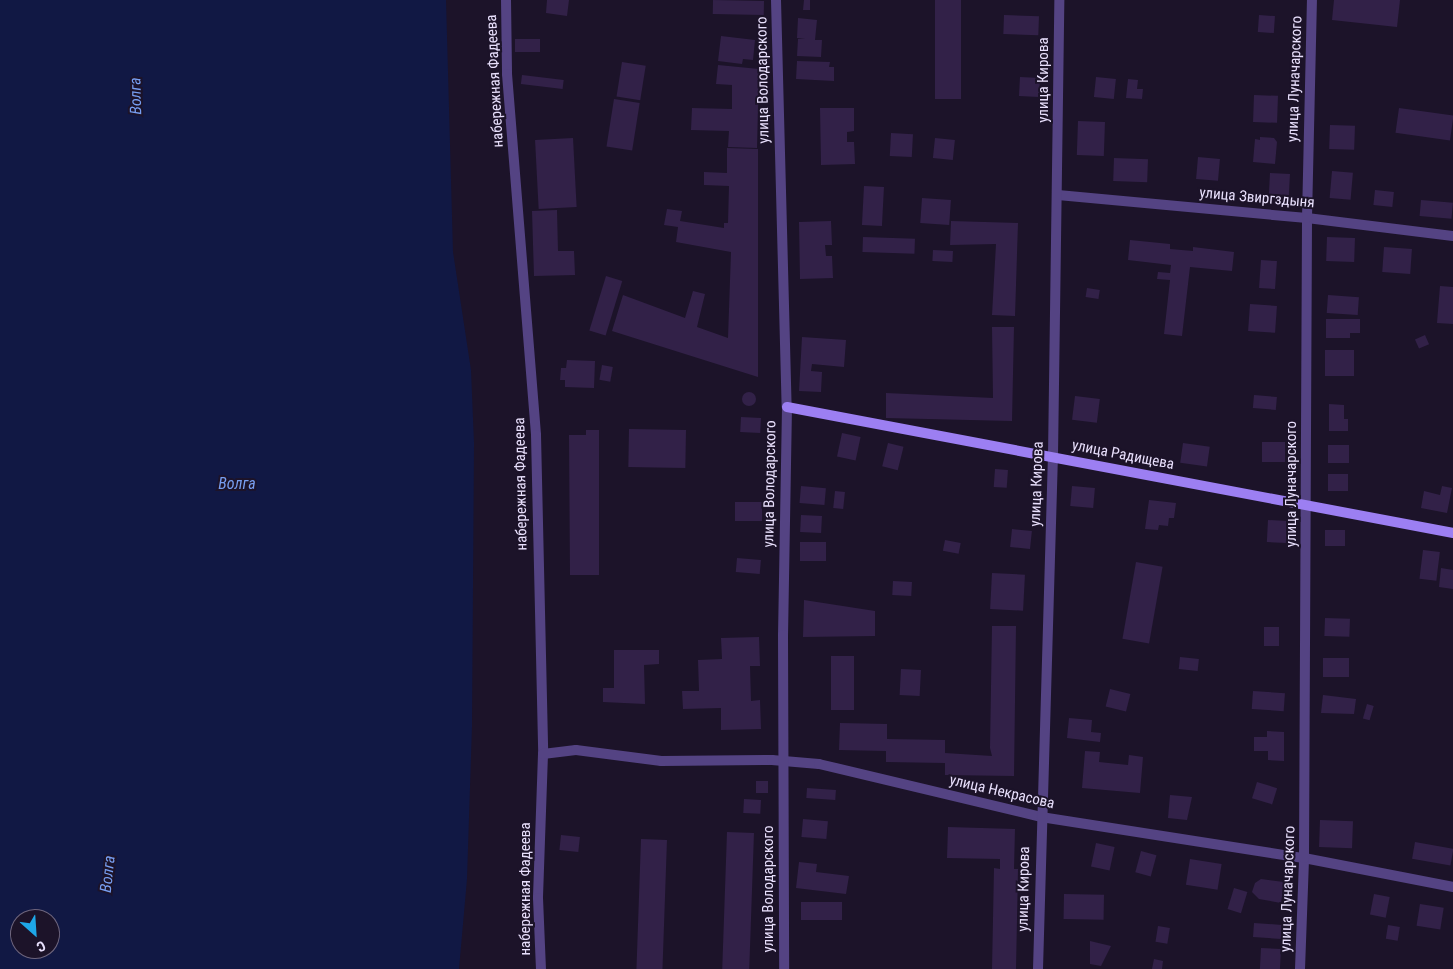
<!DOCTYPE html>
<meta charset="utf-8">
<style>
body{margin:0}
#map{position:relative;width:1453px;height:969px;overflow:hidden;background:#1c1329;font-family:"Roboto Condensed",sans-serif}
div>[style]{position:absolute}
.water>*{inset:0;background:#111844}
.building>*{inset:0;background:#322148;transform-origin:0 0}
.round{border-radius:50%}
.minor>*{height:10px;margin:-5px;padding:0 5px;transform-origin:5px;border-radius:5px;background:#544383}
.tertiary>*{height:10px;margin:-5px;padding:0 5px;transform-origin:5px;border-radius:5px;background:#544383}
.secondary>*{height:10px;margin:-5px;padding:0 5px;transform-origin:5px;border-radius:5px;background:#9c7ff2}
span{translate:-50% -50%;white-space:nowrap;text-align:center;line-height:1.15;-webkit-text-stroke:4px #1c1329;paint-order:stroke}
.street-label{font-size:15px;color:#e8dffc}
.water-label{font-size:16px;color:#779ef1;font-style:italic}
.north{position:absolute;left:10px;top:909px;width:50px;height:50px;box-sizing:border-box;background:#1c1329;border:1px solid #6e657d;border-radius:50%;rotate:154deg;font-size:14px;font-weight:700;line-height:20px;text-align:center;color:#e8dffc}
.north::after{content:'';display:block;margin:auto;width:18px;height:22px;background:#1ea7e8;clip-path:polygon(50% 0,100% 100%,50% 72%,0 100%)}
</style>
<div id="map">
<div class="water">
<i style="clip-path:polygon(evenodd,0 0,446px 0,453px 252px,471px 370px,474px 443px,472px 726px,467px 879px,459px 969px,0 969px,0 0,20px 919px,50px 919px,50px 949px,20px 949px,20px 919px)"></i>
</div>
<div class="building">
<i style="clip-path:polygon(547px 0,569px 0,567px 16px,546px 13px)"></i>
<i style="left:713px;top:0;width:51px;height:14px;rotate:1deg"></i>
<i style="clip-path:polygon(804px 0,810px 0,810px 10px,803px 10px)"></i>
<i style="left:935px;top:0;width:26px;height:99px"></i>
<i style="clip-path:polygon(1334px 0,1400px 0,1397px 27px,1332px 20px)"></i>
<i style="left:1004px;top:15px;width:35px;height:19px;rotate:2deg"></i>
<i style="left:1259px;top:15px;width:16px;height:17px;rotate:4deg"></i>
<i style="clip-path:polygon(798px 18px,817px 20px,815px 40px,822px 40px,821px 57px,797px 56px,798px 39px,805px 39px,797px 38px)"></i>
<i style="clip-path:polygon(721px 36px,755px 40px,753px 60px,743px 59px,742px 64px,718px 61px)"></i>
<i style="left:515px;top:39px;width:25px;height:13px"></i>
<i style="clip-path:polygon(797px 61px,830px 62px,829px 67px,834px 67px,834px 81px,796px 79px)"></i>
<i style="left:622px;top:62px;width:24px;height:35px;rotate:9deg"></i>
<i style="clip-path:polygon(718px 65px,759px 69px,757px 148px,728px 147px,729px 131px,691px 130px,692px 108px,732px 109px,732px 85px,716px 84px)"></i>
<i style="left:522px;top:75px;width:42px;height:9px;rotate:7deg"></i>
<i style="left:1020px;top:77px;width:20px;height:19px;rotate:3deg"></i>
<i style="left:1096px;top:77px;width:20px;height:20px;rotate:6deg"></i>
<i style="clip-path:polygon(1128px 79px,1138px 80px,1137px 89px,1143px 89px,1142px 99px,1126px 98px)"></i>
<i style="left:1254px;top:95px;width:24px;height:27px;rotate:2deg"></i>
<i style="left:614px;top:99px;width:26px;height:48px;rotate:9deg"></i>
<i style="clip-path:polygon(820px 108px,854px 108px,854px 131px,847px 132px,847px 142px,854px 142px,855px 164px,821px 165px)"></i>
<i style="left:1399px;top:108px;width:55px;height:25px;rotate:8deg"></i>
<i style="left:1078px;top:121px;width:27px;height:34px;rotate:2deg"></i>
<i style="left:1330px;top:125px;width:25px;height:24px;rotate:2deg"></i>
<i style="left:891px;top:133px;width:22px;height:23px;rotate:3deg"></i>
<i style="clip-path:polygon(1260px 137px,1274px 138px,1277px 142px,1275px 164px,1253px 162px,1255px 139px,1260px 140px)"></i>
<i style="left:573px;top:138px;width:69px;height:38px;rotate:87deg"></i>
<i style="left:935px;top:138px;width:20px;height:20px;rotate:6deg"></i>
<i style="clip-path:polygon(727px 148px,758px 149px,758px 377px,612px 331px,623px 295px,685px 318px,693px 291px,705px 294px,697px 327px,728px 338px,731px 252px,676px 242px,678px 227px,664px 225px,667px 209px,682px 211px,680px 221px,724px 228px,724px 223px,728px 223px,729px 186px,704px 185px,704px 172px,727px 173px)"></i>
<i style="left:1198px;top:157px;width:22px;height:22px;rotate:5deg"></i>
<i style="left:1114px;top:158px;width:34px;height:23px;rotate:2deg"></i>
<i style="left:1332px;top:171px;width:21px;height:27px;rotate:5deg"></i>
<i style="left:1270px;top:173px;width:20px;height:21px;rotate:3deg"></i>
<i style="left:864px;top:186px;width:20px;height:39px;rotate:3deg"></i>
<i style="left:1375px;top:190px;width:19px;height:15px;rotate:6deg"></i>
<i style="left:922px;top:198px;width:29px;height:25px;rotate:4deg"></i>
<i style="left:1421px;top:200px;width:32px;height:16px;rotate:5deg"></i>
<i style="clip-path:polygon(557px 210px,558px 251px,574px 251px,575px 275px,534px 276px,532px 211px)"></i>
<i style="clip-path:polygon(831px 221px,832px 245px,825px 245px,826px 256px,832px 256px,833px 278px,800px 279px,799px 222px)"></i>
<i style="clip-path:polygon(951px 221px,1018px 223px,1015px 316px,992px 315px,996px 244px,950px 245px)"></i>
<i style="left:863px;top:237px;width:52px;height:15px;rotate:2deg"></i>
<i style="left:1327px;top:237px;width:28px;height:24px;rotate:2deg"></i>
<i style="clip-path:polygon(1130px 240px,1170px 244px,1170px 249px,1193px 251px,1193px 247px,1234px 252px,1232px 271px,1190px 267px,1182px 336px,1164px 334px,1170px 280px,1157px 279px,1158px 272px,1170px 273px,1171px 265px,1128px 260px)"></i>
<i style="left:1384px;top:247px;width:28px;height:25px;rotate:4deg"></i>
<i style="left:933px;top:250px;width:20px;height:11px;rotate:3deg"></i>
<i style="left:1261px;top:260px;width:16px;height:28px;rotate:4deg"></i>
<i style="left:606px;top:276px;width:17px;height:57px;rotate:17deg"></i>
<i style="clip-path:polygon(1440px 286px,1453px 287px,1453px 324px,1437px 323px)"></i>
<i style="left:1087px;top:288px;width:13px;height:9px;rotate:9deg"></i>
<i style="left:1328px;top:295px;width:31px;height:18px;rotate:4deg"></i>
<i style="left:1250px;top:304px;width:27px;height:27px;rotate:4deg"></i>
<i style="clip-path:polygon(1326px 319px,1360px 319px,1360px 333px,1350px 333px,1350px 338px,1326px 338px)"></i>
<i style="clip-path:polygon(992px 327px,1014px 327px,1012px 421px,886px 418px,886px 393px,993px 398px)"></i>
<i style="left:1425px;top:335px;width:10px;height:11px;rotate:66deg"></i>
<i style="clip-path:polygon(802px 337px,846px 340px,844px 367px,812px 364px,811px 371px,822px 372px,821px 392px,799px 391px)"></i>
<i style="left:1325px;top:350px;width:29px;height:26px"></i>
<i style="clip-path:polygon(567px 360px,595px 361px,594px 388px,565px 387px,565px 380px,560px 380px,561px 368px,566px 368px)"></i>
<i style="left:602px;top:365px;width:11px;height:15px;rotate:10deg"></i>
<i class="round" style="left:742px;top:392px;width:14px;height:14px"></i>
<i style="left:1254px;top:395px;width:23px;height:13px;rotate:5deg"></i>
<i style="left:1075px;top:396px;width:25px;height:24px;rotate:7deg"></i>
<i style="clip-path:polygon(1329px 404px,1344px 405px,1344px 419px,1348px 419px,1348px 431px,1329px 431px)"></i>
<i style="left:741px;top:417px;width:20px;height:15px;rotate:3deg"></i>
<i style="left:629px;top:429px;width:57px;height:38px;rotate:1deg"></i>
<i style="clip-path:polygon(586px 430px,599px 430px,599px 575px,570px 575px,569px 435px,586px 435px)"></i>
<i style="left:842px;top:433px;width:19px;height:24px;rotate:12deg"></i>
<i style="left:1262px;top:442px;width:23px;height:20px"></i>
<i style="left:888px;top:443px;width:16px;height:24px;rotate:14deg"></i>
<i style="left:1183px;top:443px;width:27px;height:20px;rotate:8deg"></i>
<i style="left:1328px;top:445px;width:21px;height:18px"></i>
<i style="left:995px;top:469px;width:13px;height:18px;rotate:4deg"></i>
<i style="left:1328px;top:474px;width:20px;height:17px"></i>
<i style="left:801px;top:486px;width:25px;height:17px;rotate:5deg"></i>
<i style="left:1072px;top:486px;width:23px;height:20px;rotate:5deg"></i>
<i style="clip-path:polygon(1442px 486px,1452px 488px,1447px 513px,1421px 508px,1424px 491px,1440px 495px)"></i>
<i style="left:835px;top:491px;width:10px;height:17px;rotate:6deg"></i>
<i style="clip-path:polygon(1149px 500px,1176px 503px,1174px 518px,1169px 518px,1168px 526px,1159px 525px,1158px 530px,1145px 529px)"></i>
<i style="left:735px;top:502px;width:27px;height:19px"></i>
<i style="left:801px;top:515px;width:21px;height:17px;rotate:3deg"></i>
<i style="left:1268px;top:520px;width:19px;height:22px;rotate:3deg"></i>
<i style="left:1012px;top:529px;width:20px;height:18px;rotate:6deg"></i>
<i style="left:1325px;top:530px;width:20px;height:16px"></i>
<i style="left:945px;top:540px;width:16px;height:11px;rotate:11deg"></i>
<i style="left:800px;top:542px;width:26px;height:19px"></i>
<i style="left:1423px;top:550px;width:17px;height:29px;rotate:7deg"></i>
<i style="left:737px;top:558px;width:24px;height:14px;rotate:5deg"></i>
<i style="left:1136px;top:562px;width:27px;height:78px;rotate:10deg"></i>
<i style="clip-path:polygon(1441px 568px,1453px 570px,1453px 589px,1439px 587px)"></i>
<i style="left:992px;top:573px;width:33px;height:36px;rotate:3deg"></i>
<i style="left:893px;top:581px;width:19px;height:14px;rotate:3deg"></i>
<i style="clip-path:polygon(804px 600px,875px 611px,875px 636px,803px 637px)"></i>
<i style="left:1325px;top:618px;width:25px;height:18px;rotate:2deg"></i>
<i style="clip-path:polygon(992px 626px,1016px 626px,1014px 776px,945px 775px,945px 763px,886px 762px,886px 751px,839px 750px,840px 723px,887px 724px,887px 739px,945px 740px,945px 753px,992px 756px,990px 748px)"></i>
<i style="left:1264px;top:627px;width:15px;height:19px"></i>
<i style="clip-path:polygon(759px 637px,760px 666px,750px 666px,751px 701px,760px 700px,761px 729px,721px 730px,721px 708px,683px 709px,682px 691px,699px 691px,698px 660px,722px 659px,721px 638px)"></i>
<i style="clip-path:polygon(614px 650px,659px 650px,659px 664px,644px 665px,645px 704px,603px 702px,603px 688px,614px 688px)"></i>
<i style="left:831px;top:656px;width:23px;height:54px"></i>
<i style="left:1180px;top:657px;width:19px;height:12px;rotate:6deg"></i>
<i style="left:1323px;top:658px;width:26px;height:19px"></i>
<i style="left:901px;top:669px;width:20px;height:26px;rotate:3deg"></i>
<i style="left:1110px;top:689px;width:21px;height:18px;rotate:14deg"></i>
<i style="left:1253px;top:691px;width:32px;height:18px;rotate:4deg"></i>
<i style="clip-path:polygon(1323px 695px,1356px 699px,1354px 714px,1321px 713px)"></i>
<i style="left:1367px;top:704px;width:7px;height:15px;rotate:16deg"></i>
<i style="clip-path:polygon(1069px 718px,1092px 720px,1091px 732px,1101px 733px,1100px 742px,1067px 738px)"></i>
<i style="clip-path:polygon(1267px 731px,1284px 732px,1284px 761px,1268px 760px,1268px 751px,1254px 751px,1254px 737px,1267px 737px)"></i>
<i style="clip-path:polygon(1085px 751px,1100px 752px,1099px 762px,1128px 765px,1129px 755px,1143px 757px,1140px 793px,1082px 788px)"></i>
<i style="left:756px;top:781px;width:12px;height:12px"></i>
<i style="left:1257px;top:782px;width:21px;height:17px;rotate:17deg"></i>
<i style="left:807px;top:788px;width:29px;height:10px;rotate:4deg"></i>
<i style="clip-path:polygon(1170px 795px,1192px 797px,1187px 820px,1168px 818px)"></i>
<i style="left:744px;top:799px;width:17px;height:14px;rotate:3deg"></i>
<i style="left:803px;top:819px;width:25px;height:18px;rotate:5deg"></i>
<i style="left:1320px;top:820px;width:33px;height:27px;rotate:2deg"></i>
<i style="clip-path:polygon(948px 827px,1015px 829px,1014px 869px,1018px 869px,1016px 969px,992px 969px,994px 868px,1000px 869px,1000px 859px,947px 858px)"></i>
<i style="left:727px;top:832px;width:27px;height:137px;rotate:2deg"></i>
<i style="left:561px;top:835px;width:19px;height:15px;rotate:6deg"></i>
<i style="left:641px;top:839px;width:26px;height:130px;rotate:2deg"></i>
<i style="left:1415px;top:842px;width:39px;height:17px;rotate:10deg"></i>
<i style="left:1096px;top:843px;width:19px;height:24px;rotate:12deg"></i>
<i style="left:1141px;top:851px;width:16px;height:22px;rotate:15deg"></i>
<i style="left:1190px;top:859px;width:32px;height:26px;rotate:9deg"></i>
<i style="clip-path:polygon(799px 862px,817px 864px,816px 872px,849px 876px,846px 894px,796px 888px)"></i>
<i style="clip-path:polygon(1261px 879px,1284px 882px,1281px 903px,1259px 899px,1252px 892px,1255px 883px)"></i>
<i style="left:1234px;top:888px;width:14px;height:22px;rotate:17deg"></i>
<i style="left:1064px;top:894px;width:40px;height:25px;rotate:1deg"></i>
<i style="left:1374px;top:894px;width:16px;height:21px;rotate:11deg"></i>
<i style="left:801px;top:902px;width:41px;height:18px"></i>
<i style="left:1420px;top:904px;width:24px;height:22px;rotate:9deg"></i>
<i style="left:1254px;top:923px;width:28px;height:14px;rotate:4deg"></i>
<i style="left:1388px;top:925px;width:12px;height:14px;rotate:9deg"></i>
<i style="left:1158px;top:926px;width:12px;height:16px;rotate:9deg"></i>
<i style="clip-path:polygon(1090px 941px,1111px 946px,1101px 966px,1090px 964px)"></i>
<i style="left:1261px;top:948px;width:20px;height:21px;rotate:3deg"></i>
<i style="clip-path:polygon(1154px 959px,1163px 961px,1162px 969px,1152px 969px)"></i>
</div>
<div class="minor">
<i style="left:506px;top:0;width:74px;rotate:89.2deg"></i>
<i style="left:507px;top:74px;width:362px;rotate:85.4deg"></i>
<i style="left:536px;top:435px;width:319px;rotate:88.7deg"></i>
<i style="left:543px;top:754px;width:144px;rotate:92deg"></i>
<i style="left:538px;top:898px;width:71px;rotate:87.6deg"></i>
<i style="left:1058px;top:195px;width:250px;rotate:5.3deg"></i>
<i style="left:1307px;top:218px;width:147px;rotate:7deg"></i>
<i style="left:543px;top:754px;width:33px;rotate:-7deg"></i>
<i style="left:576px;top:750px;width:86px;rotate:7.4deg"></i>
<i style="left:661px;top:761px;width:111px;rotate:-0.5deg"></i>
<i style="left:772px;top:760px;width:47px;rotate:4.9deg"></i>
<i style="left:819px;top:764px;width:228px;rotate:13.4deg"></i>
<i style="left:1041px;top:817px;width:266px;rotate:8.9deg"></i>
<i style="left:1304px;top:858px;width:152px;rotate:11deg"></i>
<i style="left:1038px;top:969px;width:513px;rotate:-88.33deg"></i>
<i style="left:1053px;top:456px;width:456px;rotate:-89.2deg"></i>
<i style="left:1300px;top:969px;width:111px;rotate:-87.9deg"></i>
<i style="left:1304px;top:858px;width:640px;rotate:-89.73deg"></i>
<i style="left:1307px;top:218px;width:218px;rotate:-88.7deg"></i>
</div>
<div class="tertiary">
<i style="left:776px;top:0;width:407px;rotate:88.5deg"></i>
<i style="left:787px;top:407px;width:228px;rotate:91deg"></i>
<i style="left:783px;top:635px;width:334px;rotate:89.8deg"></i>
</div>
<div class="secondary">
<i style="left:787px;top:407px;width:678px;rotate:10.71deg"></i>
</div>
<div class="street-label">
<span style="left:1295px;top:79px;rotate:-88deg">улица Луначарского</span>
<span style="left:763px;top:80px;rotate:-91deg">улица Володарского</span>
<span style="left:1044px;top:80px;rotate:-90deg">улица Кирова</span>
<span style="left:495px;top:81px;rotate:-93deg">набережная Фадеева</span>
<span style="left:1257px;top:198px;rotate:5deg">улица Звиргздыня</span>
<span style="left:1123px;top:455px;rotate:11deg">улица Радищева</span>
<span style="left:521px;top:484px;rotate:-91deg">набережная Фадеева</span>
<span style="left:770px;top:484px;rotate:-89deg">улица Володарского</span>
<span style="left:1037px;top:484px;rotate:-88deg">улица Кирова</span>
<span style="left:1292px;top:484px;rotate:-90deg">улица Луначарского</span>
<span style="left:1002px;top:792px;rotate:13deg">улица Некрасова</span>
<span style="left:526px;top:889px;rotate:-90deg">набережная Фадеева</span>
<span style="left:769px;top:889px;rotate:-90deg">улица Володарского</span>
<span style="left:1024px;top:889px;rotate:-89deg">улица Кирова</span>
<span style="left:1288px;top:889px;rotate:-88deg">улица Луначарского</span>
</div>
<div class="water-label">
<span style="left:136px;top:96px;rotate:-91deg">Волга</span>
<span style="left:237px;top:484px">Волга</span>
<span style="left:108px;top:874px;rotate:-84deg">Волга</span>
</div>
<div class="north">С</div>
</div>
